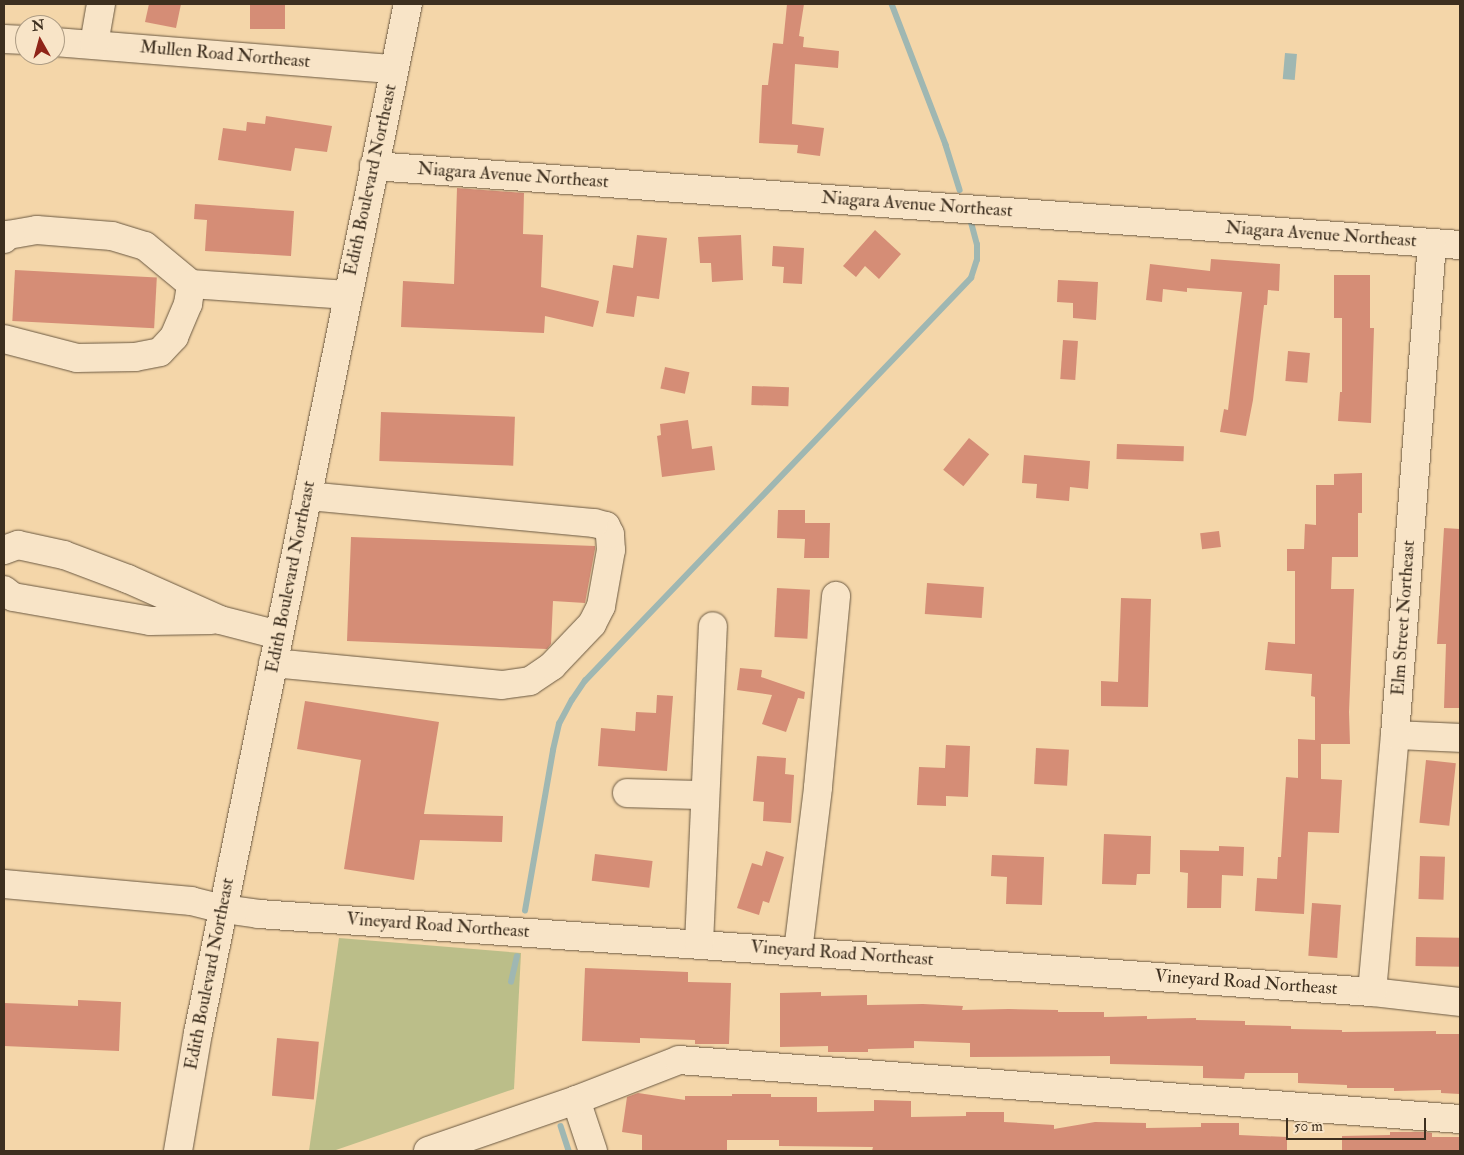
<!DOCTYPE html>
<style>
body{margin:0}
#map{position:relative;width:1464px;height:1155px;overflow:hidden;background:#f4d6a9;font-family:"IM FELL Double Pica",serif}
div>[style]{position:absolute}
.green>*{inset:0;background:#bbbe89}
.water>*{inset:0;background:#9fb7b2;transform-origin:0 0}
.stream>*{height:5.5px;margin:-2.75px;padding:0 2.75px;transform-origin:2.75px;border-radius:2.75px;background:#9fb7b2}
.building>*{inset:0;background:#d58d76;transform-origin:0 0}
.roads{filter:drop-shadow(0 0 1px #6b5942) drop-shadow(0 0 1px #6b5942)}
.minor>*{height:28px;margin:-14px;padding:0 14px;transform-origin:14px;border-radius:14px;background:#f8e4c7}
span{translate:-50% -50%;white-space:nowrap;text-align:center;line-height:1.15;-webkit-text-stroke:4px #f8e4c7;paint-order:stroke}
.street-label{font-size:18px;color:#3d2f1f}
.frame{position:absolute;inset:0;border:5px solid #3d2f1f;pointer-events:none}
.north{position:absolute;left:15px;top:15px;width:50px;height:50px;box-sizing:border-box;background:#f8e4c7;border:1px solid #ad9c84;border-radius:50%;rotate:353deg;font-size:14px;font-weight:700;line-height:20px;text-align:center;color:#3d2f1f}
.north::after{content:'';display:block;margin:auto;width:18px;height:22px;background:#8f2418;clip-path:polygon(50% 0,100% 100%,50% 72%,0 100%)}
.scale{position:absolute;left:1286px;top:1118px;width:140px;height:22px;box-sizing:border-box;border:2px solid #3d2f1f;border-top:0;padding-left:6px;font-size:15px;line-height:18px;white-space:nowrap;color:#3d2f1f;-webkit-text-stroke:4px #f8e4c7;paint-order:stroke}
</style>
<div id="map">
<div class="green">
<i style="clip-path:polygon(339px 938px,521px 953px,514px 1089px,333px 1151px,309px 1151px)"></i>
</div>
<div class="water">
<i style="left:1285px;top:53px;width:12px;height:26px;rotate:5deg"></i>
</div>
<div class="stream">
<i style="left:892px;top:4px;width:151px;rotate:69deg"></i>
<i style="left:946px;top:145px;width:47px;rotate:72.7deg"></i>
<i style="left:525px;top:911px;width:163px;rotate:-80.1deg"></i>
<i style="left:553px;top:750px;width:27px;rotate:-77deg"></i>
<i style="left:559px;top:724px;width:27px;rotate:-62deg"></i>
<i style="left:572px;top:700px;width:23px;rotate:-56deg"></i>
<i style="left:585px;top:681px;width:558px;rotate:-46.23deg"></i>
<i style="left:971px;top:278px;width:19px;rotate:-72deg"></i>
<i style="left:977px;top:260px;width:15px;rotate:-90deg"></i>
<i style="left:977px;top:245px;width:23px;rotate:-105deg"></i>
<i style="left:511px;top:982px;width:26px;rotate:-77deg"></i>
<i style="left:561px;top:1126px;width:26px;rotate:72deg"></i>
</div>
<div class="building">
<i style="clip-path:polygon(149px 4px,181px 4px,176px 28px,145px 22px)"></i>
<i style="left:250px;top:4px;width:35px;height:25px"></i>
<i style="clip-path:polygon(787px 4px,804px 4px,799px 36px,804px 37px,803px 47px,839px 51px,838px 68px,795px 64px,792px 124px,824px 128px,820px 156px,797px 153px,798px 145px,759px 143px,762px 85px,768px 85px,773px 43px,783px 44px)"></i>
<i style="clip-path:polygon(266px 116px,332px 126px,327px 152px,295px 148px,291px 171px,218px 160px,223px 128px,246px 131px,247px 122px,265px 124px)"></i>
<i style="clip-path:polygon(457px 188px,524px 193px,523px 234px,543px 235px,541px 287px,599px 301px,593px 327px,545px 316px,544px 333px,401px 327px,403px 281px,454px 284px)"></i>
<i style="clip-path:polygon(195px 204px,294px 211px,291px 256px,205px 251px,207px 220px,194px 219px)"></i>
<i style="clip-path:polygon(875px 230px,901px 254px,879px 279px,865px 266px,856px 277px,843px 266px)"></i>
<i style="clip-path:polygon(637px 235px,667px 238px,659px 299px,637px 296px,634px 317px,606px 313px,613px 265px,633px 268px)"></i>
<i style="clip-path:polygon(741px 235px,743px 280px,712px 282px,711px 263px,700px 263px,698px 237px)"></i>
<i style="clip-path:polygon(773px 246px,804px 248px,802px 284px,783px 283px,784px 267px,772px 266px)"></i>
<i style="clip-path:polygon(1211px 259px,1280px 264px,1279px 291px,1268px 290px,1267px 305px,1264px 305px,1253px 400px,1246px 436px,1220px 432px,1224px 409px,1228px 410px,1242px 292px,1187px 288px,1187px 292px,1163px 289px,1162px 302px,1146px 300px,1150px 264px,1210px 271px)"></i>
<i style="left:15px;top:270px;width:142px;height:51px;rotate:3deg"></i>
<i style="clip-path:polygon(1334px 275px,1370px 275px,1370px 328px,1374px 328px,1371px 423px,1338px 421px,1340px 392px,1342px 392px,1342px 318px,1334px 318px)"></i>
<i style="clip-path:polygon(1058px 280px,1098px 282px,1096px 320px,1073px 318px,1073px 303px,1057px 302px)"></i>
<i style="left:1063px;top:340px;width:15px;height:39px;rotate:4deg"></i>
<i style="left:1288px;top:351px;width:22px;height:30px;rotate:5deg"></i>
<i style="left:665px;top:367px;width:25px;height:22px;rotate:12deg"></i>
<i style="left:752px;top:386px;width:37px;height:19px;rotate:2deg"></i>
<i style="left:381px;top:412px;width:134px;height:49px;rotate:2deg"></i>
<i style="clip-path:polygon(688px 420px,692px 449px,712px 446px,715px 470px,662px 477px,657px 436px,661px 435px,660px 424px)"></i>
<i style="left:969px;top:438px;width:26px;height:41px;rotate:39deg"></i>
<i style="left:1117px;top:444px;width:67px;height:15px;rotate:2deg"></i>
<i style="clip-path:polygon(1024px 455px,1090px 461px,1088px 489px,1070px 487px,1069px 501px,1036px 498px,1037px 484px,1022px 483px)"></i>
<i style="clip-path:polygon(1362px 473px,1362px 513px,1358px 513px,1358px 557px,1332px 557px,1331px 589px,1354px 589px,1349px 712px,1350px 744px,1321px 744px,1321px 779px,1342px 780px,1339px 833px,1308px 832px,1304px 914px,1255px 911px,1257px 878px,1277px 879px,1278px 857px,1281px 857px,1286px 777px,1298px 778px,1298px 739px,1315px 740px,1315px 697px,1311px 696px,1312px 674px,1265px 670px,1268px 642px,1295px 644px,1295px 571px,1287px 571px,1287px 549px,1304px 549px,1305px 524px,1316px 525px,1316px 485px,1334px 485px,1334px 474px)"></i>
<i style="clip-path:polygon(778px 510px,805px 510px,805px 523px,830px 523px,829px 558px,804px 558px,805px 539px,777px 538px)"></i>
<i style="clip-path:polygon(1444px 528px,1460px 529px,1460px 708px,1444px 708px,1446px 644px,1437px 644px)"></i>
<i style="left:1219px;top:531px;width:16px;height:19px;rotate:83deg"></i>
<i style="clip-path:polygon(351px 537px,595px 546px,595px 549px,585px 603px,553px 601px,551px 644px,547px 649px,347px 641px)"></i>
<i style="left:927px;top:583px;width:57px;height:31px;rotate:4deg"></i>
<i style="left:777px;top:588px;width:33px;height:49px;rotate:3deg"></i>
<i style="clip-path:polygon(1121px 598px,1151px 599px,1148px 707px,1101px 706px,1101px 681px,1118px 682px)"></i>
<i style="clip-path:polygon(740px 668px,762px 670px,761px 677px,805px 692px,804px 699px,798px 698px,786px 732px,762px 724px,772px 695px,737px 690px)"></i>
<i style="clip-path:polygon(657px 695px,673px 696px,667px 771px,598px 766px,601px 728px,635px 731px,636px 712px,656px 713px)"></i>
<i style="clip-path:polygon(305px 701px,439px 722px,424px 814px,503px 816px,502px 842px,420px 840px,414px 880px,344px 869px,361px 760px,297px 749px)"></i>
<i style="clip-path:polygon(946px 745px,970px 746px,968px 797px,946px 796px,946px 806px,917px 805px,919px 767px,945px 768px)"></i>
<i style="left:1036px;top:748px;width:33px;height:36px;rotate:3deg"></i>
<i style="clip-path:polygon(757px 756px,786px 758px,785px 774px,794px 775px,791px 823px,763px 821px,764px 802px,753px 801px)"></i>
<i style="left:1426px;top:760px;width:30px;height:63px;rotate:6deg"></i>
<i style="clip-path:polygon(1104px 834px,1151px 836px,1150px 874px,1137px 874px,1136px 885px,1102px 884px)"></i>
<i style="clip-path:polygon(1219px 846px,1244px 847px,1243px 876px,1222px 875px,1221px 908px,1187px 908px,1188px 873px,1180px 872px,1180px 850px,1219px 851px)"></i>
<i style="clip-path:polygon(766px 851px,784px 857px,769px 903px,763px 901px,759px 915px,737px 908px,752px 863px,762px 866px)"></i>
<i style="left:595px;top:854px;width:58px;height:27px;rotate:7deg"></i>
<i style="clip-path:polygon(992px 855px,1044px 857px,1042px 905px,1006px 904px,1007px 877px,991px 876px)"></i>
<i style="left:1420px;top:856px;width:25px;height:43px;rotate:2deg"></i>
<i style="left:1312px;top:903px;width:29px;height:53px;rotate:4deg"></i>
<i style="left:1416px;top:937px;width:44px;height:29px;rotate:1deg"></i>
<i style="clip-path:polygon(585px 968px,688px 972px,688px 982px,731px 983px,729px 1044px,695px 1044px,695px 1040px,640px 1038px,640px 1043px,582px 1041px)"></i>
<i style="clip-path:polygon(821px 992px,821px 996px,867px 995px,867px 1005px,923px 1004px,963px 1006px,962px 1010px,1009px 1009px,1058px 1010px,1058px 1012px,1104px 1012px,1104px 1017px,1147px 1016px,1147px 1019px,1196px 1018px,1196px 1020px,1245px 1021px,1245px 1025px,1291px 1026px,1291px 1029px,1342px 1030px,1342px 1032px,1436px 1031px,1436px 1034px,1460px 1034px,1460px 1094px,1441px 1093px,1441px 1090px,1394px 1091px,1394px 1088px,1347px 1088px,1347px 1085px,1298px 1083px,1298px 1073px,1245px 1073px,1244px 1079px,1203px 1078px,1203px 1066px,1110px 1064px,1110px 1056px,970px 1057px,970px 1043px,914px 1041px,914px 1048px,868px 1049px,868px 1052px,828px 1052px,828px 1046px,780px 1047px,780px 993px)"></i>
<i style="clip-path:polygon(78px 1000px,121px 1002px,119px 1051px,4px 1046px,4px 1003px,78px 1006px)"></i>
<i style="left:277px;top:1038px;width:42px;height:58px;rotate:5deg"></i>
<i style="clip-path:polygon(638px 1093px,685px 1100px,685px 1096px,732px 1096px,732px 1094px,771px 1094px,771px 1097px,817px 1097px,817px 1112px,874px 1111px,874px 1100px,911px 1101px,911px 1117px,966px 1116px,966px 1112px,1004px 1112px,1004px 1122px,1054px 1125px,1054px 1129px,1095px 1122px,1146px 1123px,1146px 1128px,1201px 1127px,1201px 1123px,1239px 1123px,1239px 1135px,1287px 1137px,1287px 1151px,872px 1151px,873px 1147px,779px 1146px,779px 1140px,727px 1140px,727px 1151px,642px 1151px,642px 1135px,622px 1132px,627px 1097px)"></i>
<i style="clip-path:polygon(1390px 1132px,1426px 1132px,1432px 1133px,1432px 1137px,1460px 1137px,1460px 1151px,1342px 1151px,1342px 1136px,1390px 1135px)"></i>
</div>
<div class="roads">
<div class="minor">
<i style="left:4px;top:39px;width:21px;rotate:3deg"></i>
<i style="left:55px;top:42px;width:340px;rotate:4.6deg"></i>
<i style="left:94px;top:44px;width:41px;rotate:-80.1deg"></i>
<i style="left:374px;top:166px;width:1089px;rotate:4.16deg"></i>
<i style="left:4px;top:239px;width:6px;rotate:-45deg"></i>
<i style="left:8px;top:235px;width:29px;rotate:-10deg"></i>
<i style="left:37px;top:230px;width:75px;rotate:4.6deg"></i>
<i style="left:112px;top:236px;width:34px;rotate:17deg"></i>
<i style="left:145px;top:246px;width:60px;rotate:39.6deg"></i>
<i style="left:191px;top:284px;width:157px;rotate:4deg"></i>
<i style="left:4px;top:339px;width:75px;rotate:14.6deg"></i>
<i style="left:77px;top:358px;width:58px;rotate:-1deg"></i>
<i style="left:135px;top:357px;width:25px;rotate:-11deg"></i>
<i style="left:160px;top:352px;width:21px;rotate:-47deg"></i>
<i style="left:174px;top:337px;width:36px;rotate:-67deg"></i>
<i style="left:188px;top:304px;width:20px;rotate:-81deg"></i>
<i style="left:4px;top:550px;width:15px;rotate:-20deg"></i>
<i style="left:18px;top:545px;width:47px;rotate:12.3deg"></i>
<i style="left:64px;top:555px;width:68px;rotate:20.6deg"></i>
<i style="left:128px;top:579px;width:101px;rotate:24deg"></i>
<i style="left:220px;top:620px;width:61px;rotate:14.3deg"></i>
<i style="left:4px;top:590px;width:11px;rotate:38deg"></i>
<i style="left:13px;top:597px;width:139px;rotate:9.9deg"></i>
<i style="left:150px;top:621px;width:61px;rotate:-0.9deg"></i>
<i style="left:273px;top:663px;width:230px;rotate:5.5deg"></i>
<i style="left:502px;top:685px;width:28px;rotate:-8deg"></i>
<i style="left:530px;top:681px;width:27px;rotate:-34deg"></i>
<i style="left:552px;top:666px;width:58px;rotate:-46.4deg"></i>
<i style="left:592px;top:624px;width:20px;rotate:-63deg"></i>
<i style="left:601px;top:606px;width:57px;rotate:-79.9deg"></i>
<i style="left:611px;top:550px;width:16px;rotate:-94deg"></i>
<i style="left:610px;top:534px;width:9px;rotate:-117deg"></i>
<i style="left:606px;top:526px;width:12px;rotate:-166deg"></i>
<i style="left:594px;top:523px;width:288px;rotate:-174.6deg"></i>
<i style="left:1395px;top:735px;width:65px;rotate:2.6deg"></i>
<i style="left:627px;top:793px;width:78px;rotate:1.5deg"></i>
<i style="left:4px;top:884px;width:188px;rotate:5.2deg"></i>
<i style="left:191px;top:901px;width:34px;rotate:14deg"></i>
<i style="left:224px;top:909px;width:35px;rotate:8deg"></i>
<i style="left:259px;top:914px;width:1116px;rotate:4.01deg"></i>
<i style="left:1372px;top:992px;width:89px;rotate:6.5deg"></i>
<i style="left:699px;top:944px;width:318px;rotate:-87.5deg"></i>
<i style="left:798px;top:951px;width:165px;rotate:-83deg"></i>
<i style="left:818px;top:787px;width:192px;rotate:-84.6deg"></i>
<i style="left:1372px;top:992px;width:258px;rotate:-84.9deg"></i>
<i style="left:1395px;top:735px;width:492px;rotate:-85.7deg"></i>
<i style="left:576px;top:1100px;width:54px;rotate:71.6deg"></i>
<i style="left:178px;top:1151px;width:120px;rotate:-80.4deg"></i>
<i style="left:198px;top:1033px;width:1050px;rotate:-78.47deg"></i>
<i style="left:428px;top:1151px;width:157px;rotate:-19deg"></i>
<i style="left:576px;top:1100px;width:110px;rotate:-21.2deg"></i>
<i style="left:679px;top:1060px;width:783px;rotate:4.32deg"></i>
</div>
</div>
<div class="street-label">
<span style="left:225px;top:55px;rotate:5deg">Mullen Road Northeast</span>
<span style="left:513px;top:176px;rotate:4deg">Niagara Avenue Northeast</span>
<span style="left:371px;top:180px;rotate:-78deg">Edith Boulevard Northeast</span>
<span style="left:917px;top:205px;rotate:4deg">Niagara Avenue Northeast</span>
<span style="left:1321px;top:235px;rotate:4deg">Niagara Avenue Northeast</span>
<span style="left:291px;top:577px;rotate:-79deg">Edith Boulevard Northeast</span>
<span style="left:1404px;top:618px;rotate:-86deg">Elm Street Northeast</span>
<span style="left:438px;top:926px;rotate:4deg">Vineyard Road Northeast</span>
<span style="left:842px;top:954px;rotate:4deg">Vineyard Road Northeast</span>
<span style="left:210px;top:974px;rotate:-79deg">Edith Boulevard Northeast</span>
<span style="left:1246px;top:983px;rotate:4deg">Vineyard Road Northeast</span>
</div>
<div class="frame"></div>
<div class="north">N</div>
<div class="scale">50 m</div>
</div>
